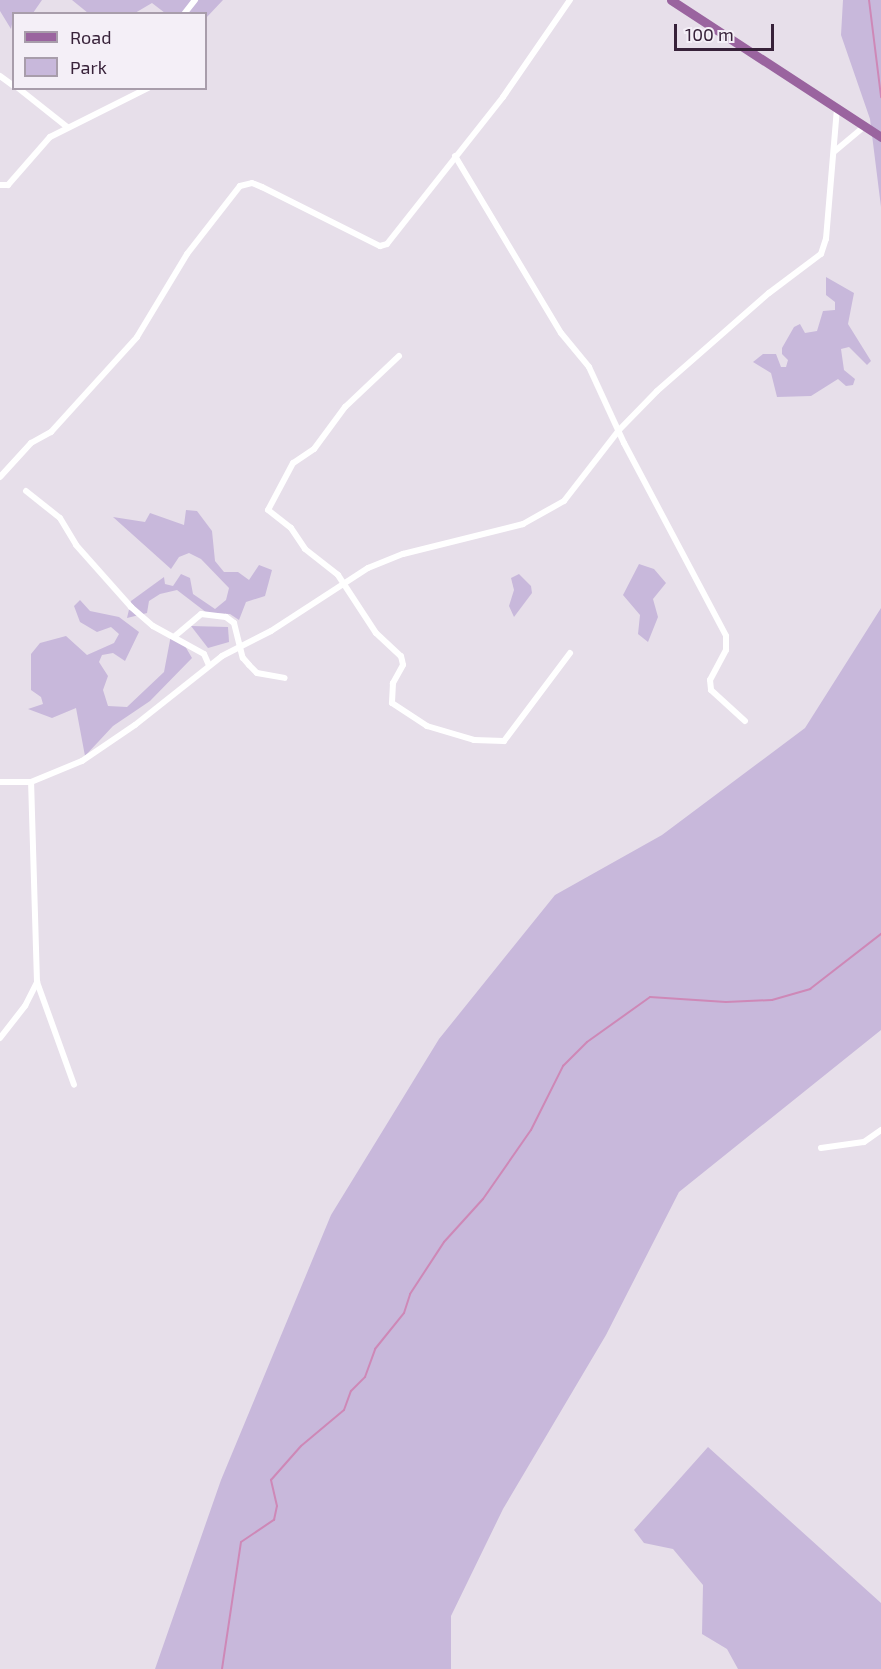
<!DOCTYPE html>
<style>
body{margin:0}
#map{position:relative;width:881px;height:1669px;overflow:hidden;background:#e7dfea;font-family:"Exo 2",sans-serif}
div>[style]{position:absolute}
.green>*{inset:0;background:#c8b8db}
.stream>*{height:2px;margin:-1px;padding:0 1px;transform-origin:1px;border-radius:1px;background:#ce88b7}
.minor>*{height:6px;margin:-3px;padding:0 3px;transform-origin:3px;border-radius:3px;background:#fff}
.primary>*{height:9px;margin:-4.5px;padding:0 4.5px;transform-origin:4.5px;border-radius:4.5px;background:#9a649f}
span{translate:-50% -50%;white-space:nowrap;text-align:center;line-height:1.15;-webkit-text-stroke:6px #f4eff7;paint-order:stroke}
.legend{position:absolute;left:12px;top:12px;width:195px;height:78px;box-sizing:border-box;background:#f4eff7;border:2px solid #a89dab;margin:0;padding:8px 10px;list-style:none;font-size:18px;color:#372139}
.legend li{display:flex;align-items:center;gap:12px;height:30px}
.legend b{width:30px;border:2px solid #a89dab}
.scale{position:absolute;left:674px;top:24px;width:100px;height:27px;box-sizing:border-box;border:3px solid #372139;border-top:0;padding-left:8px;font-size:18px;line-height:21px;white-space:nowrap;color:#372139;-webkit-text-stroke:4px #f4eff7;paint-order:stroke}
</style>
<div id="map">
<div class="green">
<i style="clip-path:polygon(0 0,42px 0,33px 13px,14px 14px,11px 29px,0 11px)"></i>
<i style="clip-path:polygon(72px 0,223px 0,206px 18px,206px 14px,165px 13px,152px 3px,135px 13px,88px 13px)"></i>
<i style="clip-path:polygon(843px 0,881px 0,881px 207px,870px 119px,841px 35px)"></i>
<i style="clip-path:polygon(826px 277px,854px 293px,848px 324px,871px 361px,867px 365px,849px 347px,841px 349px,844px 370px,855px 379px,853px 385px,846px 386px,838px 379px,811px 396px,777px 397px,771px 373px,753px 362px,763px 354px,776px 354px,781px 367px,786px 367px,788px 360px,782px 354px,782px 348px,794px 327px,800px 324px,805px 333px,817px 331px,823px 311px,835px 310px,835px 302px,826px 295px)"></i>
<i style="clip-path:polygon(186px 510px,197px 511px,212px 531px,215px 561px,224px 572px,238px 572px,249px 580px,259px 565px,272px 570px,265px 596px,246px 602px,239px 620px,230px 614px,207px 613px,177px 590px,160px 594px,149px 601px,147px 613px,127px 618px,131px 601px,164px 577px,165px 584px,173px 586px,181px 574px,190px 578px,193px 594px,215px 609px,226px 600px,229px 588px,201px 559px,189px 553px,179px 557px,171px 569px,113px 517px,145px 522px,150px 513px,184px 525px)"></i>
<i style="clip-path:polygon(639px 564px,654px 569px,666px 583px,653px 599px,658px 617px,648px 642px,638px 634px,640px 615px,623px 595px)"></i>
<i style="clip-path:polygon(519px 574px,531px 586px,532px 593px,514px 617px,509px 606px,514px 590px,511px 578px)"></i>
<i style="clip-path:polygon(80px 600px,90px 611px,119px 617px,139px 632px,125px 661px,113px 653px,102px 655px,99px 662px,108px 676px,103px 690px,108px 706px,127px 707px,164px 672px,171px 635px,185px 646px,192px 658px,150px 701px,113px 726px,85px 756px,76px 708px,52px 718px,28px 709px,43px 704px,41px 697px,31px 690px,31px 654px,40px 643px,66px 636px,87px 655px,114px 643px,119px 634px,111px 627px,97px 632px,80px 622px,74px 606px)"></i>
<i style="clip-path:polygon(881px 608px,881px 1030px,679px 1192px,606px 1335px,503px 1509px,451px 1616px,451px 1669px,155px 1669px,221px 1480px,331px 1215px,439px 1039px,555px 895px,662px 835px,805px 728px)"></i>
<i style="clip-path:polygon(191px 626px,228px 627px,229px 642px,208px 648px)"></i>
<i style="clip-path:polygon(708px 1447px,881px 1603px,881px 1669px,738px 1669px,727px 1649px,702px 1634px,703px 1585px,673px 1549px,644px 1543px,634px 1530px)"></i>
</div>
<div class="stream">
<i style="left:869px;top:0;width:98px;rotate:82.9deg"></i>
<i style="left:222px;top:1669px;width:128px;rotate:-81.5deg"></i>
<i style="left:241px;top:1542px;width:40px;rotate:-34deg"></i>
<i style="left:274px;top:1520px;width:14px;rotate:-78deg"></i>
<i style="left:277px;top:1506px;width:27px;rotate:-103deg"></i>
<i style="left:271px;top:1480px;width:45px;rotate:-48.6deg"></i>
<i style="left:301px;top:1446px;width:56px;rotate:-39.9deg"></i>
<i style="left:344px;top:1410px;width:20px;rotate:-70deg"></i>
<i style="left:351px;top:1391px;width:20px;rotate:-45deg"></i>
<i style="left:365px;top:1377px;width:30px;rotate:-70deg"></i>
<i style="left:375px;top:1349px;width:46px;rotate:-51.1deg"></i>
<i style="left:404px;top:1313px;width:20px;rotate:-72deg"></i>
<i style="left:410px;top:1294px;width:62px;rotate:-56.8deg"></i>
<i style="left:444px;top:1242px;width:58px;rotate:-47.8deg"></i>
<i style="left:483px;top:1199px;width:84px;rotate:-55.2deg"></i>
<i style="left:531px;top:1130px;width:72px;rotate:-63.4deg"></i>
<i style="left:563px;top:1066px;width:34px;rotate:-45deg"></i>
<i style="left:587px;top:1042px;width:77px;rotate:-35.5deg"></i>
<i style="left:650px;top:997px;width:76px;rotate:3.8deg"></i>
<i style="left:726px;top:1002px;width:46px;rotate:-2.5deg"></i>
<i style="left:772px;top:1000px;width:40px;rotate:-16deg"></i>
<i style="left:810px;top:989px;width:90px;rotate:-37.8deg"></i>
</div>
<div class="minor">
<i style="left:184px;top:14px;width:18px;rotate:-52deg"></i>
<i style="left:0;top:76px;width:17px;rotate:36deg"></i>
<i style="left:18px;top:88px;width:63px;rotate:38.5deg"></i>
<i style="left:835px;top:151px;width:39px;rotate:-40deg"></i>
<i style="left:455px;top:156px;width:206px;rotate:59.1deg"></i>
<i style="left:561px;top:333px;width:44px;rotate:50.5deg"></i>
<i style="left:589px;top:367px;width:84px;rotate:65.3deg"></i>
<i style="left:624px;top:443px;width:218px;rotate:62.1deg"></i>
<i style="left:726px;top:636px;width:14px;rotate:90deg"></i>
<i style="left:726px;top:650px;width:34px;rotate:118deg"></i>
<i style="left:710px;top:680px;width:10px;rotate:84deg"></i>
<i style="left:711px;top:690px;width:46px;rotate:42.4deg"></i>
<i style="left:0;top:185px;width:8px"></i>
<i style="left:8px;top:185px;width:64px;rotate:-48.8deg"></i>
<i style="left:50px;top:137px;width:110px;rotate:-26.6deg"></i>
<i style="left:399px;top:356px;width:74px;rotate:136.6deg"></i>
<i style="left:345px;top:407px;width:52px;rotate:126.4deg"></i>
<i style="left:314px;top:449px;width:25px;rotate:146deg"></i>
<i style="left:293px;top:463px;width:53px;rotate:118deg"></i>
<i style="left:268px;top:510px;width:29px;rotate:38deg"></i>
<i style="left:291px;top:528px;width:25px;rotate:56deg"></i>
<i style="left:305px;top:549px;width:42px;rotate:38.2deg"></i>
<i style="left:338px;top:575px;width:69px;rotate:56.8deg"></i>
<i style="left:376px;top:633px;width:34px;rotate:43deg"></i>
<i style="left:401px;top:656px;width:9px;rotate:77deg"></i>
<i style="left:403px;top:665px;width:21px;rotate:119deg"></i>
<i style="left:393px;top:683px;width:20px;rotate:93deg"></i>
<i style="left:392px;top:703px;width:42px;rotate:33.3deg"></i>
<i style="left:427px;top:726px;width:49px;rotate:16.6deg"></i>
<i style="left:474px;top:740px;width:30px;rotate:2deg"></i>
<i style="left:504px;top:741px;width:110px;rotate:-53.1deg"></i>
<i style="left:0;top:477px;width:46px;rotate:-47.6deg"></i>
<i style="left:31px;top:443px;width:23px;rotate:-29deg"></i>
<i style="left:51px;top:432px;width:128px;rotate:-47.8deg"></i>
<i style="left:137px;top:337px;width:97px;rotate:-58.9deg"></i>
<i style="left:187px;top:254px;width:86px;rotate:-52.1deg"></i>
<i style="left:240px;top:186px;width:12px;rotate:-14deg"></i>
<i style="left:252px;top:183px;width:11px;rotate:22deg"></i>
<i style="left:262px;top:187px;width:132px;rotate:26.6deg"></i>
<i style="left:380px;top:246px;width:7px;rotate:-16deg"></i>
<i style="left:387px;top:244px;width:187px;rotate:-51.7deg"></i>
<i style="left:503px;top:97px;width:118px;rotate:-55.4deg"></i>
<i style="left:26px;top:491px;width:43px;rotate:38.5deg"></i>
<i style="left:60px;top:518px;width:31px;rotate:59deg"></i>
<i style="left:76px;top:545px;width:83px;rotate:48.4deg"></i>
<i style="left:131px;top:607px;width:29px;rotate:41deg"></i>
<i style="left:153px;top:626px;width:58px;rotate:28.8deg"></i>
<i style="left:204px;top:654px;width:12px;rotate:66deg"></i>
<i style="left:175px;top:636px;width:34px;rotate:-40deg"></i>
<i style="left:201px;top:614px;width:25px;rotate:7deg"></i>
<i style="left:226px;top:617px;width:10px;rotate:37deg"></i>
<i style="left:234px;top:623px;width:36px;rotate:76deg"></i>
<i style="left:243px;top:658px;width:9px;rotate:49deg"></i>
<i style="left:249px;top:665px;width:11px;rotate:45deg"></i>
<i style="left:257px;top:673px;width:28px;rotate:10deg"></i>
<i style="left:0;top:782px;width:31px"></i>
<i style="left:31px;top:782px;width:55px;rotate:-22.4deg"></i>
<i style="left:82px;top:761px;width:64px;rotate:-34.2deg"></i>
<i style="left:135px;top:725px;width:111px;rotate:-38.4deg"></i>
<i style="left:222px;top:656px;width:55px;rotate:-27deg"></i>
<i style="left:271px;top:631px;width:116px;rotate:-33deg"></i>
<i style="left:368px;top:568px;width:38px;rotate:-22deg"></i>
<i style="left:403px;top:554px;width:124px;rotate:-14deg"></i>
<i style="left:523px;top:524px;width:47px;rotate:-29.3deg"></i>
<i style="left:564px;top:501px;width:90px;rotate:-52.2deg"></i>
<i style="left:619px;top:430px;width:54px;rotate:-45.7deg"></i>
<i style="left:657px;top:391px;width:149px;rotate:-41.2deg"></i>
<i style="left:769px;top:293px;width:65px;rotate:-36.9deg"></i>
<i style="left:821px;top:254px;width:16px;rotate:-72deg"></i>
<i style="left:826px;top:239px;width:130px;rotate:-85.2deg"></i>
<i style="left:37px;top:982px;width:109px;rotate:70.2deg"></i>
<i style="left:0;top:1038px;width:41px;rotate:-52deg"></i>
<i style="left:25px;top:1006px;width:27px;rotate:-63deg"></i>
<i style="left:37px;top:982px;width:200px;rotate:-91.7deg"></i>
<i style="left:821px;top:1148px;width:43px;rotate:-7.9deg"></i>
<i style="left:864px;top:1142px;width:21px;rotate:-35deg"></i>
</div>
<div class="primary">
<i style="left:671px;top:0;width:251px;rotate:33.1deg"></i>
</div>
<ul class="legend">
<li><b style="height:8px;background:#9a649f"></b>Road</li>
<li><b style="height:16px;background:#c8b8db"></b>Park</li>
</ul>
<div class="scale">100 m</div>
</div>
